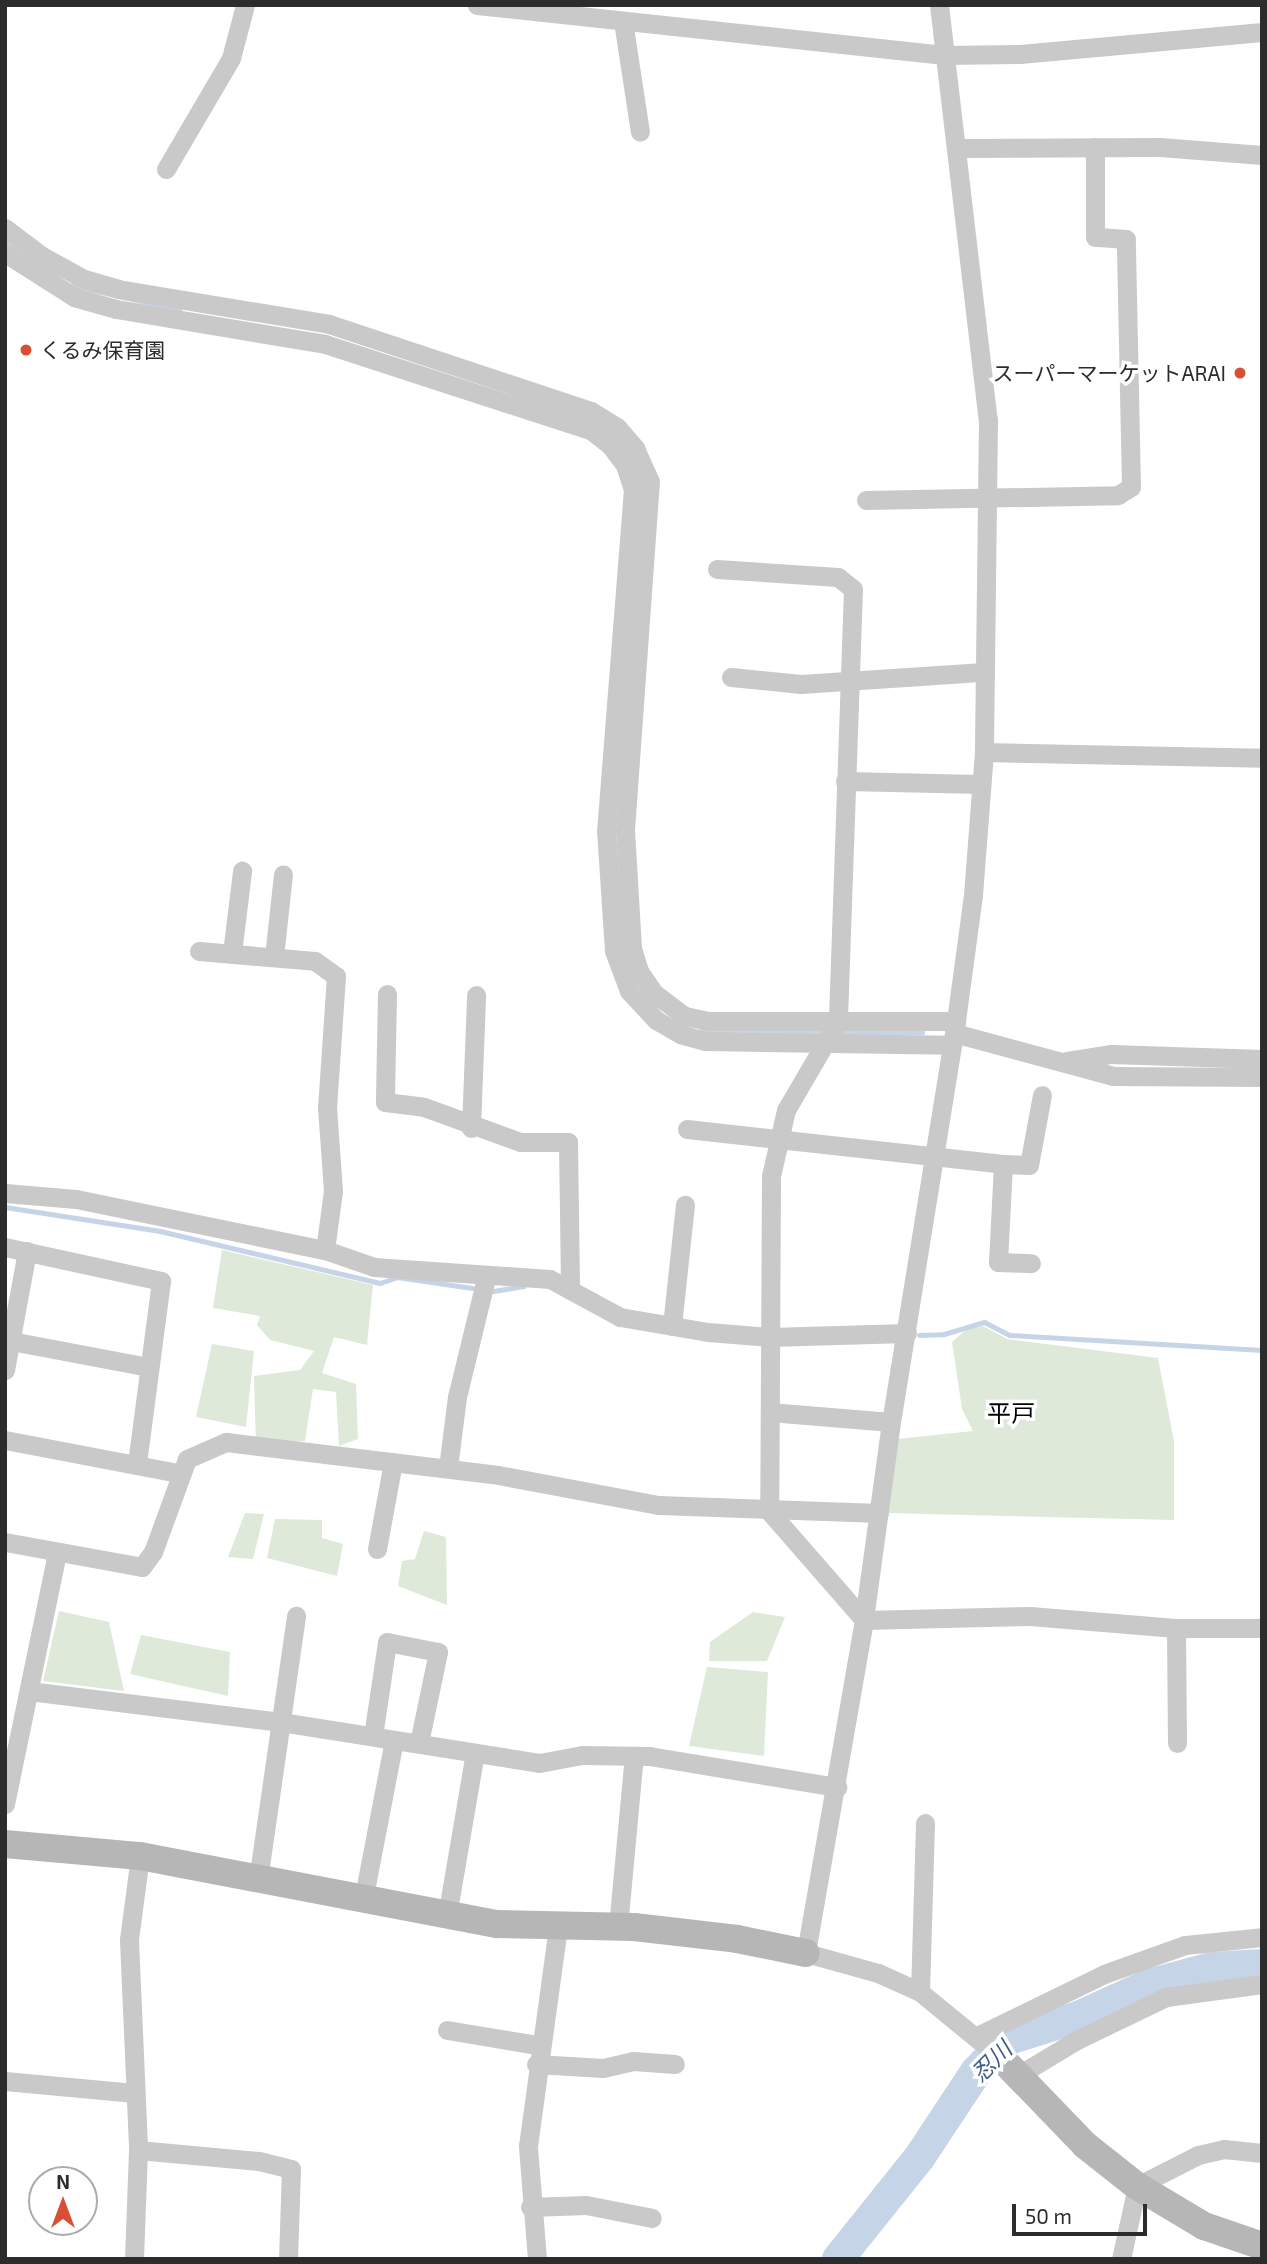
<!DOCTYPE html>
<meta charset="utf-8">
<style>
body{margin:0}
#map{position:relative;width:1267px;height:2264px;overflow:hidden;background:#fff;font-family:"Exo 2","Noto Sans JP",sans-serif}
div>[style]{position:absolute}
.green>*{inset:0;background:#dee9d9}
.stream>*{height:5px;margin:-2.5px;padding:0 2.5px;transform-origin:2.5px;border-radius:2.5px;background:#c6d4e8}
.river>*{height:32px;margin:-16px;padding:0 16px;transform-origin:16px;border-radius:16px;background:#c6d4e8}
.street>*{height:19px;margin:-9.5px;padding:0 9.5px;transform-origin:9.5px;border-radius:9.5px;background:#c9c9c9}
.secondary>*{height:28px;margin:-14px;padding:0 14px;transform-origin:14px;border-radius:14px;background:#b6b6b6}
.dots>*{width:19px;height:19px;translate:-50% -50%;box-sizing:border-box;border:4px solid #fff;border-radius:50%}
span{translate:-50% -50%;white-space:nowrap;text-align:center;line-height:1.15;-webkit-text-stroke:7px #fff;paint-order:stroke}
.poi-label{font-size:21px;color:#2c2c2c}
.left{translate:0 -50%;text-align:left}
.right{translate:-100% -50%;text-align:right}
.water-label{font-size:23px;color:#405c88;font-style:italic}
.quarter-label{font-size:24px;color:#000}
.frame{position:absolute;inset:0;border:7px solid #2c2c2c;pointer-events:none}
.north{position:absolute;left:28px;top:2166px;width:70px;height:70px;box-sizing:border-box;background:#fff;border:2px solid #ababab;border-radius:50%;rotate:0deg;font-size:19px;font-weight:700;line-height:28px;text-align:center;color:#2c2c2c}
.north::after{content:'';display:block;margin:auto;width:24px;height:32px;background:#d94e37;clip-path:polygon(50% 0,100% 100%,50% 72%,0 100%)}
.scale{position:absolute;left:1012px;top:2204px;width:135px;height:32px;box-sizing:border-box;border:4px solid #2c2c2c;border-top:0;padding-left:9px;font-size:21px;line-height:24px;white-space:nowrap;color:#2c2c2c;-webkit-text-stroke:5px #fff;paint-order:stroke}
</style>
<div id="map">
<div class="green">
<i style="clip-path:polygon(222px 1250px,373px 1285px,367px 1345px,334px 1337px,322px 1373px,356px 1384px,358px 1439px,339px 1446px,336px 1392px,313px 1389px,305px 1441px,256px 1446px,254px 1376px,300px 1370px,314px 1351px,270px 1340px,257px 1325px,260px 1316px,213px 1308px)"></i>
<i style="clip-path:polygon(983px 1326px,1007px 1339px,1158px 1358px,1174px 1442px,1174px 1520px,886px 1513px,897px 1439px,973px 1431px,962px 1409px,952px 1342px,968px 1328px)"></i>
<i style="clip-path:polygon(212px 1344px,254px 1351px,246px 1427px,196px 1417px)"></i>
<i style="clip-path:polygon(245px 1513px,264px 1514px,253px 1559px,228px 1557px)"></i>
<i style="clip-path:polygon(275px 1519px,322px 1520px,322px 1538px,343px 1544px,337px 1576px,267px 1558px)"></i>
<i style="clip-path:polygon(424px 1531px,446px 1537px,447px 1605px,398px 1586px,402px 1561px,415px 1559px)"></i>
<i style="clip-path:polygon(59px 1611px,109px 1622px,124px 1691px,43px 1681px)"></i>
<i style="clip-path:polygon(753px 1612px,785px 1617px,767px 1661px,709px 1661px,710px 1642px)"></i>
<i style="clip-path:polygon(141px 1635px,230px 1652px,228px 1696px,130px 1674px)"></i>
<i style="clip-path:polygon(707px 1667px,768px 1672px,764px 1756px,689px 1746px)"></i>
</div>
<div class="stream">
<i style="left:5px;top:241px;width:15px;rotate:37deg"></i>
<i style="left:72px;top:285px;width:110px;rotate:13.2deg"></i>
<i style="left:701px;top:1031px;width:123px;rotate:0.5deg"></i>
<i style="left:838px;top:1032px;width:84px"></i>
<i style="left:5px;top:1207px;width:157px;rotate:8.8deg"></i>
<i style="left:160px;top:1231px;width:226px;rotate:13.3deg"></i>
<i style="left:380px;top:1283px;width:18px;rotate:-19deg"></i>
<i style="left:397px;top:1277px;width:76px;rotate:8.3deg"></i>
<i style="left:493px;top:1291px;width:31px;rotate:-9deg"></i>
<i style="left:919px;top:1335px;width:25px;rotate:-2deg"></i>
<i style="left:944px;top:1334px;width:42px;rotate:-16.7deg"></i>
<i style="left:984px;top:1322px;width:29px;rotate:27deg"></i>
<i style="left:1010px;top:1335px;width:252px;rotate:3.4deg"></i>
</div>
<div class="river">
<i style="left:838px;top:2259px;width:129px;rotate:-51.3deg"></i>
<i style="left:919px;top:2158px;width:103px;rotate:-56.5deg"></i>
<i style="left:976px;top:2072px;width:44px;rotate:-46.8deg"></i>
<i style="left:1006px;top:2040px;width:76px;rotate:-17.7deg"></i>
<i style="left:1078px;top:2017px;width:78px;rotate:-24.3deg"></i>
<i style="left:1149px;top:1985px;width:65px;rotate:-15.1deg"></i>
<i style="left:1212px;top:1968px;width:50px;rotate:-3.4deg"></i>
</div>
<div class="street">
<i style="left:477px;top:5px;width:470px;rotate:6.1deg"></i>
<i style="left:944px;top:55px;width:76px;rotate:-0.8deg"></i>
<i style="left:1020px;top:54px;width:243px;rotate:-5.2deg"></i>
<i style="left:939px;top:5px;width:418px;rotate:83.3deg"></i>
<i style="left:988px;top:420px;width:332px;rotate:90.7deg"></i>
<i style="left:984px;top:752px;width:143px;rotate:94.4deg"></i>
<i style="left:973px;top:895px;width:127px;rotate:97.7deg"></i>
<i style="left:956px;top:1021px;width:406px;rotate:99.2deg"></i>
<i style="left:891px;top:1422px;width:200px;rotate:97.8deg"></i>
<i style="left:864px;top:1620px;width:338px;rotate:99.9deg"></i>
<i style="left:806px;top:1953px;width:75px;rotate:15.5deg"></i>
<i style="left:878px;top:1973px;width:46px;rotate:24.3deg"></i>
<i style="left:920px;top:1992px;width:107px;rotate:39.3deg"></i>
<i style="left:623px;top:21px;width:112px;rotate:81.3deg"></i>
<i style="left:957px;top:148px;width:203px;rotate:-0.3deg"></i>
<i style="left:1160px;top:147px;width:102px;rotate:4.5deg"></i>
<i style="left:166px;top:169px;width:129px;rotate:-59.6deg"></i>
<i style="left:231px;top:58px;width:55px;rotate:-75.2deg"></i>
<i style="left:5px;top:228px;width:46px;rotate:37.1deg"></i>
<i style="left:42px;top:256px;width:48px;rotate:28.7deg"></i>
<i style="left:84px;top:279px;width:35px;rotate:16deg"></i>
<i style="left:118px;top:289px;width:214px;rotate:9.4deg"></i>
<i style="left:329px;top:324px;width:276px;rotate:18.4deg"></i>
<i style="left:591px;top:411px;width:31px;rotate:32deg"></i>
<i style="left:617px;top:427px;width:28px;rotate:49deg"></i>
<i style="left:635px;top:448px;width:36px;rotate:66deg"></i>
<i style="left:650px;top:481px;width:350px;rotate:94.1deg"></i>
<i style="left:625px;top:830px;width:118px;rotate:86.6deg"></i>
<i style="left:632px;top:948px;width:24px;rotate:73deg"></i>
<i style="left:639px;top:971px;width:27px;rotate:56deg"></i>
<i style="left:654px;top:993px;width:39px;rotate:37deg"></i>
<i style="left:685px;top:1016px;width:25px;rotate:12deg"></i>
<i style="left:709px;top:1021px;width:247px"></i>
<i style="left:5px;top:253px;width:82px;rotate:32.5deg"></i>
<i style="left:74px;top:297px;width:44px;rotate:15.9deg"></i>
<i style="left:116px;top:309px;width:212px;rotate:9.5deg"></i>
<i style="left:325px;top:344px;width:281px;rotate:18deg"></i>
<i style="left:592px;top:431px;width:23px;rotate:38deg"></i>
<i style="left:610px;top:445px;width:25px;rotate:53deg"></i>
<i style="left:625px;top:465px;width:25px;rotate:72deg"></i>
<i style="left:633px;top:489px;width:342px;rotate:94.5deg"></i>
<i style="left:606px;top:830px;width:121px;rotate:86.2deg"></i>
<i style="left:614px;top:951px;width:43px;rotate:69.4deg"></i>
<i style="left:629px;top:991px;width:40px;rotate:47deg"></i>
<i style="left:656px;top:1020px;width:28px;rotate:30deg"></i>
<i style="left:680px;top:1034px;width:26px;rotate:16deg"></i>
<i style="left:705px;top:1041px;width:246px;rotate:0.9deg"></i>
<i style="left:866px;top:500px;width:252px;rotate:-1.1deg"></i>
<i style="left:1118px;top:495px;width:15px;rotate:-32deg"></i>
<i style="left:1131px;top:487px;width:248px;rotate:-91.2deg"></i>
<i style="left:1126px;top:239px;width:31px;rotate:-176deg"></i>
<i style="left:1095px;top:237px;width:90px;rotate:-90deg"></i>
<i style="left:717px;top:569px;width:121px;rotate:3.8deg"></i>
<i style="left:838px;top:577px;width:19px;rotate:39deg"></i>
<i style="left:853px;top:589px;width:432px;rotate:92deg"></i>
<i style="left:838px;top:1021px;width:103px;rotate:120.3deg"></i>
<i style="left:786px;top:1110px;width:68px;rotate:102.8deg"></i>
<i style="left:771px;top:1176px;width:335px;rotate:90.3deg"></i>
<i style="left:769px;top:1511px;width:145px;rotate:48.9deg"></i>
<i style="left:864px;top:1620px;width:166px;rotate:-1.4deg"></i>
<i style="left:1030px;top:1616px;width:146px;rotate:4.7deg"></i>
<i style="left:1176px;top:1628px;width:86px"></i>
<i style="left:731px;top:677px;width:70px;rotate:5.7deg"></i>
<i style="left:801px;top:684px;width:183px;rotate:-3.8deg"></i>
<i style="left:984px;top:752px;width:278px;rotate:1.2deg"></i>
<i style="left:845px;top:781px;width:136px;rotate:1.3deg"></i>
<i style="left:199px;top:951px;width:116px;rotate:4.9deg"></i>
<i style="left:315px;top:961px;width:26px;rotate:36deg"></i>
<i style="left:336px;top:976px;width:131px;rotate:93.9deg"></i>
<i style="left:327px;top:1107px;width:84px;rotate:85.9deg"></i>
<i style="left:333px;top:1191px;width:60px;rotate:97.7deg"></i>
<i style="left:232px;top:953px;width:83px;rotate:-83deg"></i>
<i style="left:274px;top:957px;width:83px;rotate:-83.8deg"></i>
<i style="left:387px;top:994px;width:108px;rotate:91.1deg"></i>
<i style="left:385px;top:1102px;width:39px;rotate:7deg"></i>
<i style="left:424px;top:1107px;width:102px;rotate:20deg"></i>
<i style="left:520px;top:1142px;width:48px"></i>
<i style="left:568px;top:1142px;width:148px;rotate:89.2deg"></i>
<i style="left:954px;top:1033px;width:165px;rotate:15.1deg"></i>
<i style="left:1113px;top:1076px;width:149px;rotate:0.4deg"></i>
<i style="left:1067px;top:1061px;width:45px;rotate:-9deg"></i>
<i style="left:1111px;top:1054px;width:151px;rotate:1.9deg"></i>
<i style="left:471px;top:1128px;width:133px;rotate:-87.8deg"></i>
<i style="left:687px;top:1129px;width:318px;rotate:6.3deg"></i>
<i style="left:1003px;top:1164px;width:98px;rotate:92.9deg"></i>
<i style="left:998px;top:1262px;width:33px;rotate:2deg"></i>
<i style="left:1003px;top:1164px;width:26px;rotate:2deg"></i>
<i style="left:1029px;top:1165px;width:71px;rotate:-79.5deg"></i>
<i style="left:5px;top:1193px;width:71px;rotate:4.8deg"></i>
<i style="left:76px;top:1199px;width:254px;rotate:11.6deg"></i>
<i style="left:325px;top:1250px;width:52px;rotate:19.1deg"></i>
<i style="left:374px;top:1267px;width:176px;rotate:3.9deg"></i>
<i style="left:550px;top:1279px;width:80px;rotate:28.5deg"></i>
<i style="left:620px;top:1317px;width:89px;rotate:9.7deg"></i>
<i style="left:708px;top:1332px;width:61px;rotate:4.7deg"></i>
<i style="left:769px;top:1337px;width:138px;rotate:-1.7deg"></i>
<i style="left:5px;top:1247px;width:160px;rotate:12.3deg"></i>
<i style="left:161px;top:1281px;width:185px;rotate:97.5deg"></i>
<i style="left:672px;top:1326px;width:122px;rotate:-83.9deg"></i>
<i style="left:11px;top:1341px;width:140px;rotate:10.7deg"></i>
<i style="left:5px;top:1370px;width:121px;rotate:-79.5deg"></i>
<i style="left:770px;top:1412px;width:121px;rotate:4.7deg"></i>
<i style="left:5px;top:1440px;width:176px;rotate:10.8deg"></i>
<i style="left:448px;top:1468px;width:72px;rotate:-82.8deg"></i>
<i style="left:457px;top:1397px;width:122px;rotate:-76.3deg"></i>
<i style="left:5px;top:1542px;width:139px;rotate:10.3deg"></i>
<i style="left:142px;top:1567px;width:19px;rotate:-54deg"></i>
<i style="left:153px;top:1552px;width:99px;rotate:-69.9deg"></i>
<i style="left:187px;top:1459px;width:43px;rotate:-23.6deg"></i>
<i style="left:226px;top:1442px;width:274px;rotate:6.9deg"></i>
<i style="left:498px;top:1475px;width:163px;rotate:10.6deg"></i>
<i style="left:658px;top:1505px;width:221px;rotate:2.1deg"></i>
<i style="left:377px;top:1549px;width:88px;rotate:-79.6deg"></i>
<i style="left:1176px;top:1628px;width:115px;rotate:89.5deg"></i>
<i style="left:29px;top:1691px;width:254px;rotate:7deg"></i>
<i style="left:281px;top:1722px;width:261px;rotate:9deg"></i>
<i style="left:539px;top:1763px;width:44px;rotate:-10.5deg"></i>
<i style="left:582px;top:1755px;width:67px;rotate:0.9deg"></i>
<i style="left:649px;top:1756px;width:191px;rotate:9.4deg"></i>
<i style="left:373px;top:1736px;width:95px;rotate:-81.5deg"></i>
<i style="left:387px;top:1642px;width:52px;rotate:11.1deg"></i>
<i style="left:438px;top:1652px;width:93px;rotate:101.8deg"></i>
<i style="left:5px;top:1804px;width:257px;rotate:-78.3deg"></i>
<i style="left:140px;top:1856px;width:85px;rotate:97.5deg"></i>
<i style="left:129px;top:1940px;width:210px;rotate:87.5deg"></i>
<i style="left:138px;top:2150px;width:121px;rotate:5.2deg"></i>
<i style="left:259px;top:2161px;width:33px;rotate:14deg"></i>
<i style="left:291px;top:2169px;width:90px;rotate:91.9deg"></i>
<i style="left:258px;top:1880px;width:267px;rotate:-81.8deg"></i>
<i style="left:363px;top:1901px;width:164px;rotate:-79.1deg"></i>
<i style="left:447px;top:1916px;width:165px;rotate:-80.3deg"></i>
<i style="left:618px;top:1927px;width:172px;rotate:-84.7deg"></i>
<i style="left:920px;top:1992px;width:169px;rotate:-88.3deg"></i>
<i style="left:447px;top:2030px;width:92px;rotate:9.4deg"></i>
<i style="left:977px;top:2036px;width:141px;rotate:-26deg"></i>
<i style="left:1104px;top:1974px;width:86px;rotate:-19.7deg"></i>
<i style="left:1185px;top:1945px;width:77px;rotate:-5.9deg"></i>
<i style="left:536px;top:2064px;width:67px;rotate:3.4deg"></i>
<i style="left:603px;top:2068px;width:31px;rotate:-13deg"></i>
<i style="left:633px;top:2061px;width:42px;rotate:4.1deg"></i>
<i style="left:1017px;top:2076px;width:70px;rotate:-31deg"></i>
<i style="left:1077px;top:2040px;width:99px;rotate:-25.8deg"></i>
<i style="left:1166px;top:1997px;width:97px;rotate:-7.7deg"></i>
<i style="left:5px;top:2081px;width:130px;rotate:5.3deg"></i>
<i style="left:530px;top:2207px;width:56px;rotate:-2deg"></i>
<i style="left:586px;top:2205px;width:67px;rotate:11.1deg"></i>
<i style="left:134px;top:2259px;width:109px;rotate:-87.9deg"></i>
<i style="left:537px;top:2259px;width:113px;rotate:-94.6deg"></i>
<i style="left:528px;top:2146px;width:221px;rotate:-82.2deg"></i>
<i style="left:1121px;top:2259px;width:75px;rotate:-77.6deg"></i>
<i style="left:1137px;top:2186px;width:68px;rotate:-26.9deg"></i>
<i style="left:1198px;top:2155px;width:27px;rotate:-13deg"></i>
<i style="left:1224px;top:2149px;width:38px;rotate:6deg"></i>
</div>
<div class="secondary">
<i style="left:5px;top:1844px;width:136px;rotate:5.1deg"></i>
<i style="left:140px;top:1856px;width:364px;rotate:10.8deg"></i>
<i style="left:498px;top:1924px;width:136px;rotate:1.3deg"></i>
<i style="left:634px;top:1927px;width:104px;rotate:6.6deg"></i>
<i style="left:737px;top:1939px;width:70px;rotate:11.5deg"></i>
<i style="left:1003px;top:2060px;width:118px;rotate:46deg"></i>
<i style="left:1085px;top:2145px;width:66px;rotate:38.3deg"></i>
<i style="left:1137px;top:2186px;width:78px;rotate:30.8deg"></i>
<i style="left:1204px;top:2226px;width:61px;rotate:19deg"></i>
</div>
<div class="dots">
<i style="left:26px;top:350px;background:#d94e37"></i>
<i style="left:1240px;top:373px;background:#d94e37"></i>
</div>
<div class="poi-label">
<span class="left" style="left:40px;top:350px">くるみ保育園</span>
<span class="right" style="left:1226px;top:373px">スーパーマーケットARAI</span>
</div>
<div class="water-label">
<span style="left:991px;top:2061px;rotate:-45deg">忍川</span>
</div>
<div class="quarter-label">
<span style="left:1011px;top:1413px">平戸</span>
</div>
<div class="frame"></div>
<div class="north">N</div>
<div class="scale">50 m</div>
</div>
